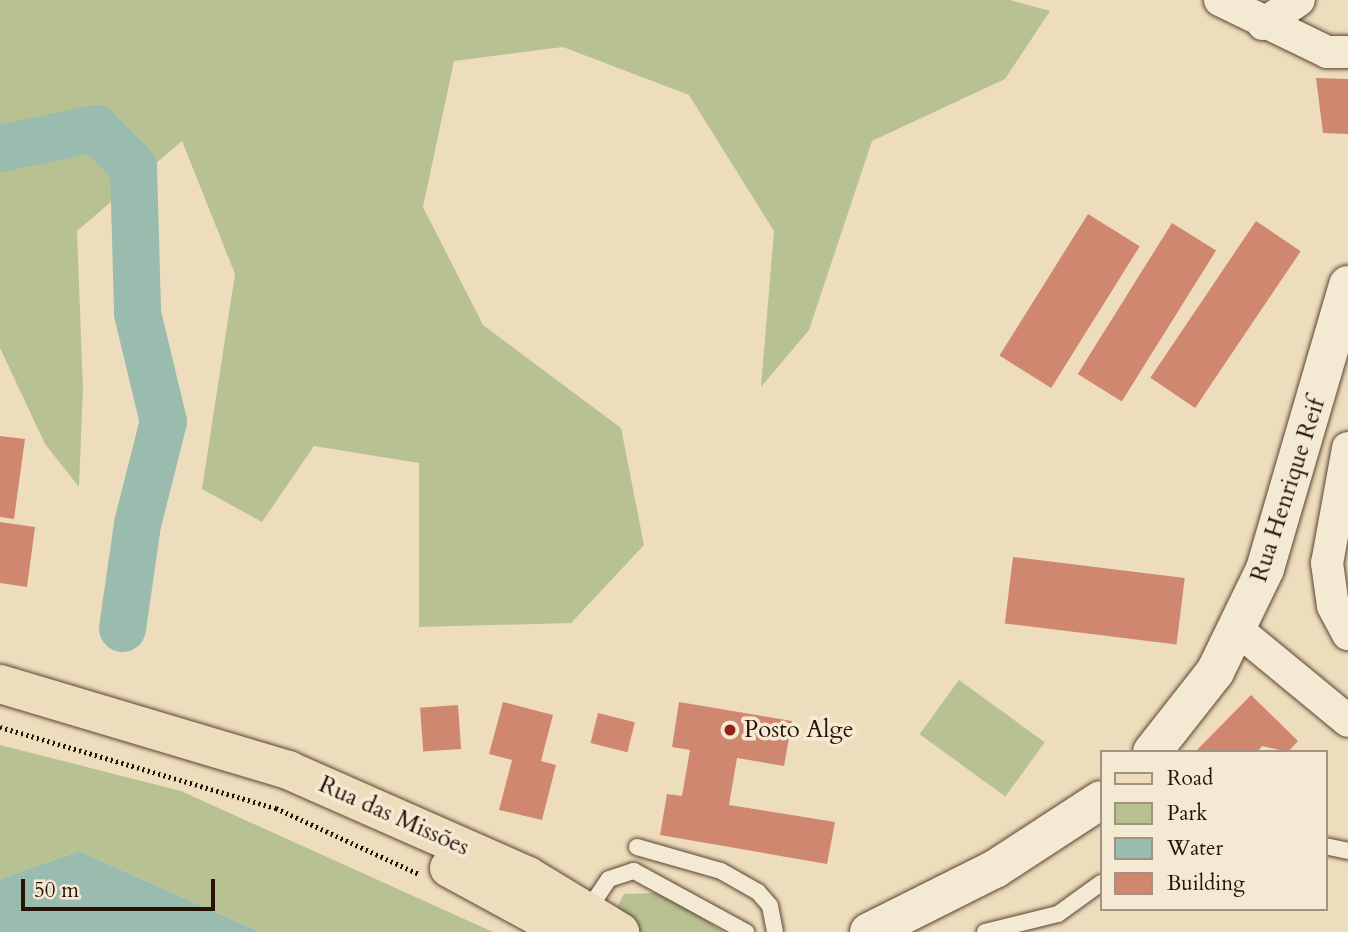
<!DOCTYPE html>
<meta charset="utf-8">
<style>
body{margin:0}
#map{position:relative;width:1348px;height:932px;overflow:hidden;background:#eeddbc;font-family:Cardo,serif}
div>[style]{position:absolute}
.green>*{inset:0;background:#b8c191;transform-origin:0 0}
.water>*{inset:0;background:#99bcae}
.river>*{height:47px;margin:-23.5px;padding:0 23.5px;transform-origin:23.5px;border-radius:23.5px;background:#99bcae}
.building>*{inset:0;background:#d08770;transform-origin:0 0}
.path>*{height:4.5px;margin-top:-2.25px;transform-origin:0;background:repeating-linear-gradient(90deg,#281105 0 2px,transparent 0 5.5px)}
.roads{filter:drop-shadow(0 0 2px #5a4433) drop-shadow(0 0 2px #5a4433)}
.service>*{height:16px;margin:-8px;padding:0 8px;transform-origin:8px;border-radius:8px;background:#f4e9d3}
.minor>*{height:32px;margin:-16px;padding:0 16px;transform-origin:16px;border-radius:16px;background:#f4e9d3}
.tertiary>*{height:38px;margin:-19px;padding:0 19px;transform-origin:19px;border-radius:19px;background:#f4e9d3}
.primary>*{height:38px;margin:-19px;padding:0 19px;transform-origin:19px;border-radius:19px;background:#eeddbc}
.dots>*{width:19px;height:19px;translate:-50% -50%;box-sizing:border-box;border:4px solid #f4e9d3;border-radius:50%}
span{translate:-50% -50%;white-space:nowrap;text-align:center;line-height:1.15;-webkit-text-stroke:7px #f4e9d3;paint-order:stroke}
.street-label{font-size:24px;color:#281105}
.poi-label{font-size:24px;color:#281105}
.left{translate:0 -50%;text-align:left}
.legend{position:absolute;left:1100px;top:750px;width:228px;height:161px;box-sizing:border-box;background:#f4e9d3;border:2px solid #a29381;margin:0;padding:9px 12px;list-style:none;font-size:21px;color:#281105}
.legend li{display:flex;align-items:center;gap:14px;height:35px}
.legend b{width:35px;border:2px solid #a29381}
.scale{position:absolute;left:21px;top:879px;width:194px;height:32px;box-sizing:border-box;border:4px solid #281105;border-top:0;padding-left:9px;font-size:21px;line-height:24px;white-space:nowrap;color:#281105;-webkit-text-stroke:5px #f4e9d3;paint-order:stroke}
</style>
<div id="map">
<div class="green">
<i style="clip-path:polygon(0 0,1010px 0,1050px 11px,1005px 79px,872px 141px,809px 330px,761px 387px,774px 231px,689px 95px,563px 47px,454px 61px,423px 207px,483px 325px,621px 428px,644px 545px,571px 623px,419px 627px,419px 463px,314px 446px,262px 522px,202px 489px,235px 274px,182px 141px,77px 231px,83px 389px,79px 487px,45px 444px,0 348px)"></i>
<i style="left:959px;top:680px;width:106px;height:67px;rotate:36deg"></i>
<i style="clip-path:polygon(0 745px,181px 791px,493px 932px,260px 932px,79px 851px,0 879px)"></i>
<i style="clip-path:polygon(654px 893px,677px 901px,723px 932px,637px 932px,614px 913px,624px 894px)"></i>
</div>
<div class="water">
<i style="clip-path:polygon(79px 851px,260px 932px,0 932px,0 879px)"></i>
</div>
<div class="river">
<i style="left:0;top:148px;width:97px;rotate:-11.9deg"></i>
<i style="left:95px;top:128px;width:54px;rotate:45deg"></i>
<i style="left:133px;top:166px;width:147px;rotate:88.4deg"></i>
<i style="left:137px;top:313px;width:111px;rotate:76.5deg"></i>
<i style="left:163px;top:421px;width:106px;rotate:104.2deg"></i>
<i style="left:137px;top:524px;width:105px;rotate:98.2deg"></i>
</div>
<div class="building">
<i style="clip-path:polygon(1316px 78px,1348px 79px,1348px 134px,1323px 133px)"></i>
<i style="left:1088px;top:214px;width:61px;height:167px;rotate:32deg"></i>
<i style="left:1256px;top:221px;width:54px;height:189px;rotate:34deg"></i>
<i style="left:1172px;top:223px;width:52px;height:178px;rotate:32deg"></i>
<i style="clip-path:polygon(0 436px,25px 439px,14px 519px,0 517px)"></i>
<i style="clip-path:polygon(0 522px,35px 527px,27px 587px,0 583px)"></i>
<i style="left:1013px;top:557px;width:173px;height:67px;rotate:7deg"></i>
<i style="clip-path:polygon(1251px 695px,1298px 741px,1288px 752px,1262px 746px,1257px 752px,1195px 752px)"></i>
<i style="clip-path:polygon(503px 702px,553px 715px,541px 761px,556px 765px,542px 820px,499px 810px,512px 760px,489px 754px)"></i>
<i style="clip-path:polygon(679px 702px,792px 721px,784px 766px,737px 758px,729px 805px,835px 822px,827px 864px,660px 835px,667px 794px,682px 796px,690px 750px,672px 747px)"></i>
<i style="left:458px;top:705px;width:44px;height:38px;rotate:86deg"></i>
<i style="left:598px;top:713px;width:38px;height:31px;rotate:14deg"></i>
</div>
<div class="path">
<i style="left:0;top:727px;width:288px;rotate:16.4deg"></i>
<i style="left:276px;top:808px;width:157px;rotate:24.8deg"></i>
</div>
<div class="roads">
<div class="service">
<i style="left:1325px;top:846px;width:24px;rotate:12deg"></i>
<i style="left:637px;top:847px;width:87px;rotate:15.9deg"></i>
<i style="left:721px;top:871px;width:43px;rotate:29.6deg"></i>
<i style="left:758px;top:892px;width:18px;rotate:49deg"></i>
<i style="left:770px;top:906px;width:26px;rotate:79deg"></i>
<i style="left:588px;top:910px;width:37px;rotate:-56deg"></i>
<i style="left:609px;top:879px;width:26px;rotate:-18deg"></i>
<i style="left:634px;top:871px;width:128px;rotate:28.6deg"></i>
<i style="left:985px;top:932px;width:75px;rotate:-13.9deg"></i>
<i style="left:1058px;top:914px;width:53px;rotate:-35.8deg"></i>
</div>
<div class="minor">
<i style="left:1220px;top:0;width:119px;rotate:25.9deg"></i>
<i style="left:1327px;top:52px;width:21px"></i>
<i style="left:1263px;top:24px;width:43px;rotate:-33.7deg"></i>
<i style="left:1348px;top:448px;width:117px;rotate:100.3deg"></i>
<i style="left:1327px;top:563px;width:43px;rotate:82.1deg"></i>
<i style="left:1333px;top:606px;width:32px;rotate:62deg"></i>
<i style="left:1239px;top:631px;width:141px;rotate:39.5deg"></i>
</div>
<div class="tertiary">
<i style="left:1152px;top:752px;width:102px;rotate:-51.8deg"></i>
<i style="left:1215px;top:672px;width:114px;rotate:-64.1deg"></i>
<i style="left:1265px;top:569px;width:296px;rotate:-73.7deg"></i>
<i style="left:869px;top:932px;width:141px;rotate:-26.6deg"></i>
<i style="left:995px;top:869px;width:126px;rotate:-33.1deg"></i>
</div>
<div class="primary">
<i style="left:0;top:684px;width:301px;rotate:16.6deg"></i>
<i style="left:288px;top:770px;width:262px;rotate:23.8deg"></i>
<i style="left:528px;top:876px;width:108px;rotate:31.3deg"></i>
<i style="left:449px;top:868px;width:134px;rotate:28.5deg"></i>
</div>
</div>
<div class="dots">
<i style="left:730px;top:730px;background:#8f2418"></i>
</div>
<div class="street-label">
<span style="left:1288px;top:490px;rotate:-72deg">Rua Henrique Reif</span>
<span style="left:394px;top:816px;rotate:24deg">Rua das Missões</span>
</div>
<div class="poi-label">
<span class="left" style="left:744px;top:730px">Posto Alge</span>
</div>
<ul class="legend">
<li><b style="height:9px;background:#eeddbc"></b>Road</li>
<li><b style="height:19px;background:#b8c191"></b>Park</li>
<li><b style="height:19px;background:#99bcae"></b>Water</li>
<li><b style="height:19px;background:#d08770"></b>Building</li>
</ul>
<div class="scale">50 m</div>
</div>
